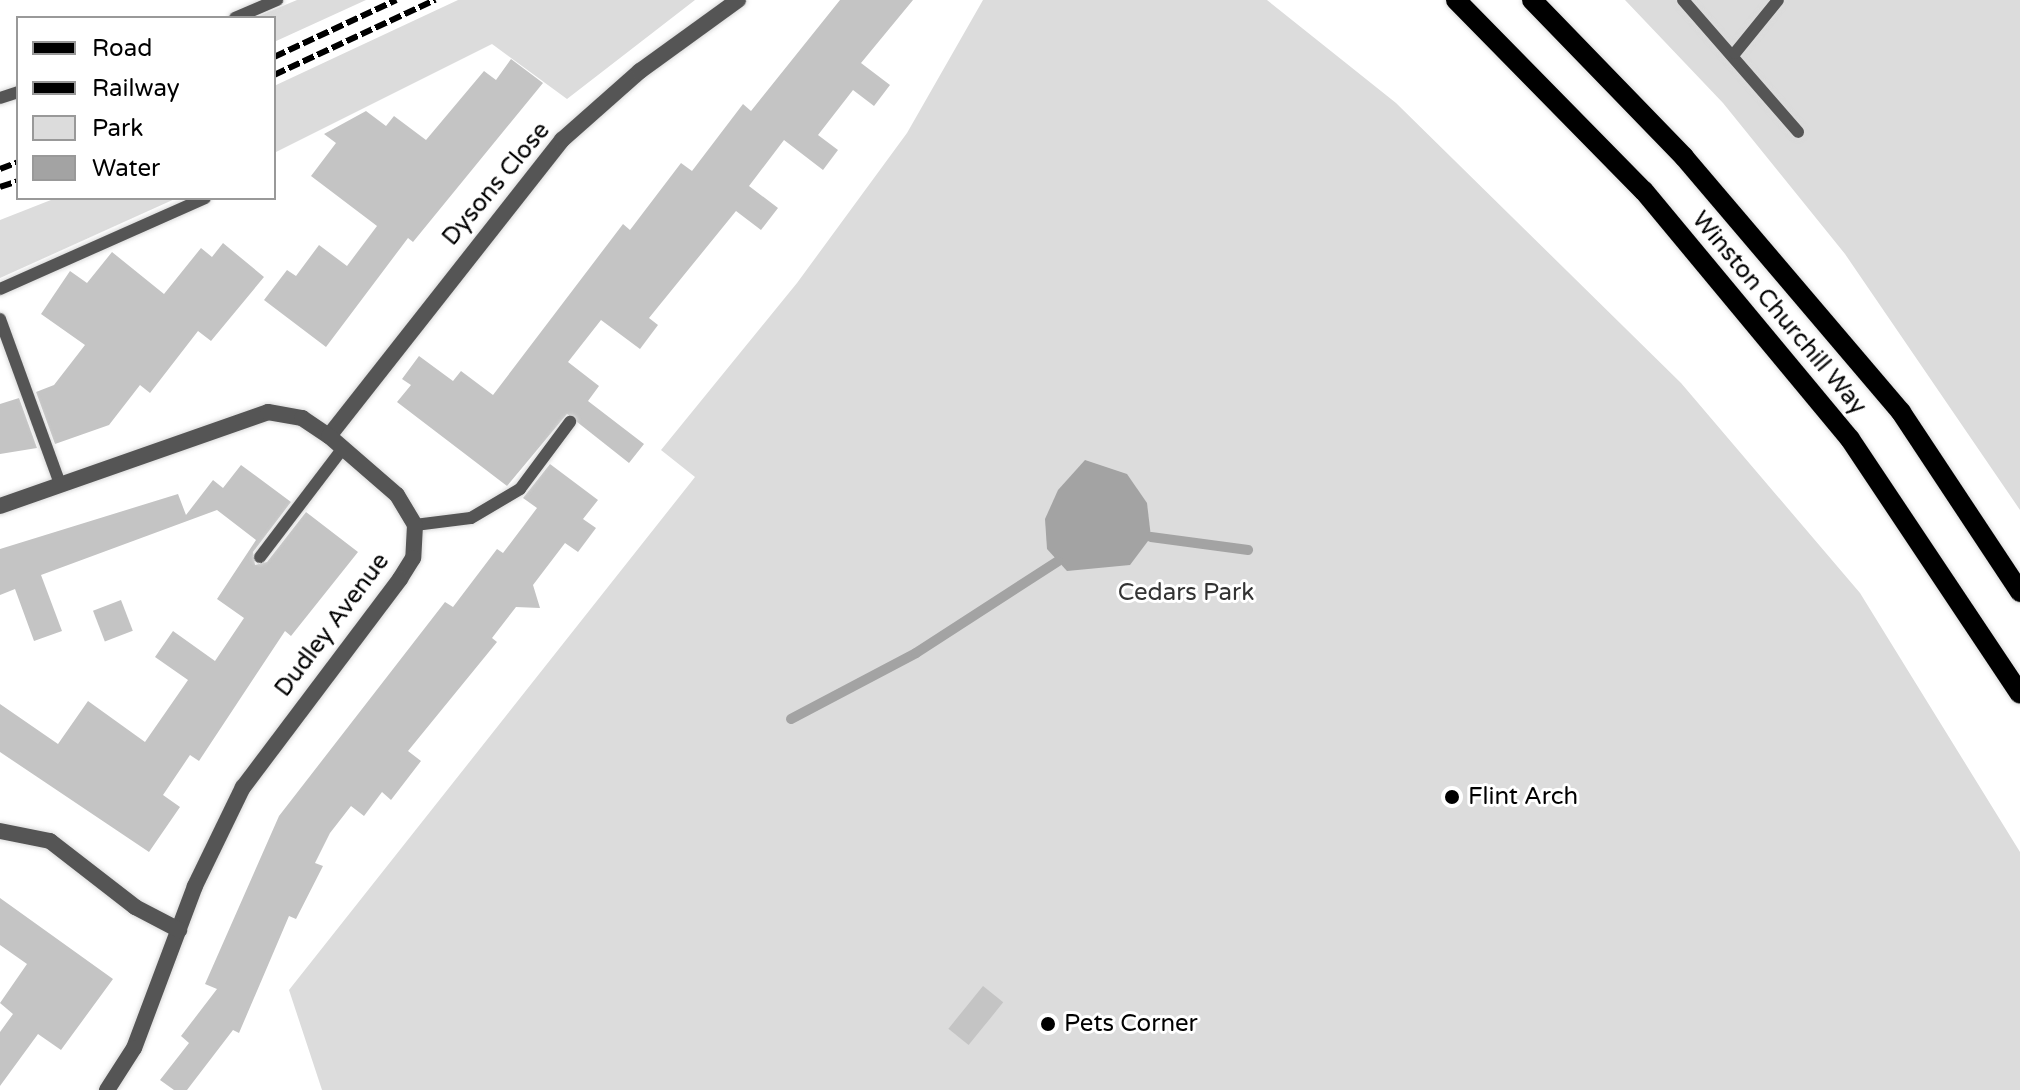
<!DOCTYPE html>
<style>
body{margin:0}
#map{position:relative;width:2020px;height:1090px;overflow:hidden;background:#fff;font-family:"Varela Round",sans-serif}
div>[style]{position:absolute}
.green>*{inset:0;background:#dcdcdc}
.water>*{inset:0;background:#a3a3a3}
.stream>*{height:10px;margin:-5px;padding:0 5px;transform-origin:5px;border-radius:5px;background:#a3a3a3}
.building>*{inset:0;background:#c4c4c4;transform-origin:0 0}
.roads{filter:drop-shadow(0 0 2px #dbdbdb) drop-shadow(0 0 2px #dbdbdb)}
.lane>*{height:12px;margin:-6px;padding:0 6px;transform-origin:6px;border-radius:6px;background:#555}
.street>*{height:16px;margin:-8px;padding:0 8px;transform-origin:8px;border-radius:8px;background:#555}
.primary>*{height:20px;margin:-10px;padding:0 10px;transform-origin:10px;border-radius:10px;background:#000}
.rail>*{height:6px;margin-top:-3px;transform-origin:0;background:repeating-linear-gradient(90deg,#000 0 12px,transparent 0 16px)}
.dots>*{width:22px;height:22px;translate:-50% -50%;box-sizing:border-box;border:4px solid #fff;border-radius:50%}
span{translate:-50% -50%;white-space:nowrap;text-align:center;line-height:1.15;-webkit-text-stroke:6px #fff;paint-order:stroke}
.street-label{font-size:24px;color:#000}
.park-label{font-size:24px;color:#333}
.poi-label{font-size:24px;color:#000}
.left{translate:0 -50%;text-align:left}
.legend{position:absolute;left:16px;top:16px;width:260px;height:184px;box-sizing:border-box;background:#fff;border:2px solid #999;margin:0;padding:10px 14px;list-style:none;font-size:24px;color:#000}
.legend li{display:flex;align-items:center;gap:16px;height:40px}
.legend b{width:40px;border:2px solid #999}
</style>
<div id="map">
<div class="green">
<i style="clip-path:polygon(297px 0,366px 0,274px 42px,274px 18px,254px 18px)"></i>
<i style="clip-path:polygon(458px 0,695px 0,567px 99px,492px 44px,274px 153px,274px 86px)"></i>
<i style="clip-path:polygon(983px 0,1267px 0,1396px 103px,1681px 383px,1860px 593px,2020px 852px,2020px 1090px,322px 1090px,289px 990px,695px 477px,661px 450px,797px 283px,907px 133px)"></i>
<i style="clip-path:polygon(1625px 0,2020px 0,2020px 510px,1845px 254px,1723px 103px)"></i>
<i style="clip-path:polygon(56px 198px,177px 198px,0 278px,0 220px)"></i>
</div>
<div class="water">
<i style="clip-path:polygon(1085px 460px,1127px 474px,1147px 503px,1151px 537px,1130px 565px,1067px 571px,1047px 549px,1045px 519px,1058px 490px)"></i>
</div>
<div class="stream">
<i style="left:1151px;top:537px;width:98px;rotate:7.6deg"></i>
<i style="left:791px;top:719px;width:141px;rotate:-27.8deg"></i>
<i style="left:916px;top:653px;width:169px;rotate:-32.9deg"></i>
</div>
<div class="building">
<i style="clip-path:polygon(840px 0,913px 0,861px 63px,890px 85px,874px 106px,853px 90px,818px 135px,838px 150px,823px 170px,784px 140px,749px 186px,778px 208px,761px 230px,736px 211px,649px 318px,658px 325px,640px 349px,601px 320px,568px 362px,599px 386px,588px 401px,644px 444px,629px 463px,567px 414px,507px 486px,397px 402px,411px 385px,402px 379px,419px 356px,453px 381px,461px 371px,493px 395px,623px 224px,630px 230px,681px 163px,692px 171px,743px 104px,751px 111px)"></i>
<i style="clip-path:polygon(511px 59px,543px 83px,413px 242px,408px 238px,326px 347px,264px 300px,287px 270px,296px 276px,319px 245px,347px 266px,377px 226px,311px 176px,336px 143px,324px 134px,366px 111px,386px 126px,394px 116px,426px 140px,484px 71px,496px 80px)"></i>
<i style="clip-path:polygon(223px 243px,264px 277px,211px 341px,198px 331px,150px 393px,140px 385px,109px 425px,55px 444px,36px 392px,54px 385px,85px 345px,41px 314px,70px 271px,87px 283px,112px 252px,164px 294px,201px 248px,212px 257px)"></i>
<i style="clip-path:polygon(19px 398px,37px 448px,0 454px,0 404px)"></i>
<i style="clip-path:polygon(550px 464px,598px 500px,583px 519px,596px 528px,578px 552px,565px 543px,533px 585px,540px 608px,516px 607px,492px 638px,497px 642px,408px 751px,421px 761px,391px 800px,382px 792px,364px 816px,351px 806px,330px 833px,315px 863px,323px 866px,296px 919px,289px 916px,239px 1033px,233px 1030px,187px 1090px,174px 1090px,160px 1080px,189px 1043px,181px 1036px,217px 989px,205px 984px,279px 816px,445px 602px,453px 607px,497px 549px,503px 553px,537px 508px,523px 498px)"></i>
<i style="clip-path:polygon(241px 465px,291px 502px,253px 552px,255px 565px,267px 562px,306px 512px,358px 552px,291px 636px,285px 631px,199px 761px,190px 755px,163px 795px,180px 807px,149px 852px,0 752px,0 704px,58px 744px,88px 701px,145px 742px,188px 680px,155px 657px,173px 631px,215px 661px,244px 618px,217px 599px,256px 540px,217px 510px,41px 575px,62px 631px,34px 641px,15px 589px,0 595px,0 549px,178px 494px,186px 515px,213px 480px,223px 488px)"></i>
<i style="left:121px;top:600px;width:33px;height:30px;rotate:69deg"></i>
<i style="clip-path:polygon(0 898px,113px 979px,61px 1050px,38px 1034px,0 1086px,0 1032px,13px 1014px,0 1003px,27px 964px,0 945px)"></i>
<i style="left:983px;top:986px;width:26px;height:55px;rotate:39deg"></i>
</div>
<div class="roads">
<div class="lane">
<i style="left:1683px;top:0;width:175px;rotate:48.9deg"></i>
<i style="left:235px;top:18px;width:46px;rotate:-23.2deg"></i>
<i style="left:1735px;top:53px;width:68px;rotate:-50.9deg"></i>
<i style="left:0;top:98px;width:19px;rotate:-18deg"></i>
<i style="left:0;top:289px;width:224px;rotate:-23.9deg"></i>
<i style="left:0;top:319px;width:176px;rotate:70deg"></i>
<i style="left:415px;top:525px;width:56px;rotate:-7.1deg"></i>
<i style="left:471px;top:518px;width:57px;rotate:-30.6deg"></i>
<i style="left:520px;top:489px;width:84px;rotate:-53.3deg"></i>
<i style="left:260px;top:557px;width:137px;rotate:-52.7deg"></i>
</div>
<div class="street">
<i style="left:329px;top:436px;width:377px;rotate:-51.8deg"></i>
<i style="left:562px;top:140px;width:104px;rotate:-41.5deg"></i>
<i style="left:640px;top:71px;width:121px;rotate:-35.9deg"></i>
<i style="left:0;top:506px;width:284px;rotate:-19.3deg"></i>
<i style="left:268px;top:412px;width:35px;rotate:10deg"></i>
<i style="left:302px;top:418px;width:32px;rotate:34deg"></i>
<i style="left:329px;top:436px;width:90px;rotate:40.9deg"></i>
<i style="left:397px;top:495px;width:35px;rotate:59deg"></i>
<i style="left:415px;top:525px;width:33px;rotate:93deg"></i>
<i style="left:413px;top:558px;width:25px;rotate:122deg"></i>
<i style="left:400px;top:579px;width:261px;rotate:127deg"></i>
<i style="left:243px;top:787px;width:110px;rotate:115.9deg"></i>
<i style="left:195px;top:886px;width:173px;rotate:110.6deg"></i>
<i style="left:134px;top:1048px;width:50px;rotate:122.7deg"></i>
<i style="left:0;top:831px;width:51px;rotate:11.3deg"></i>
<i style="left:50px;top:841px;width:108px;rotate:37.8deg"></i>
<i style="left:135px;top:907px;width:50px;rotate:27.6deg"></i>
</div>
<div class="primary">
<i style="left:1456px;top:0;width:268px;rotate:45.5deg"></i>
<i style="left:1644px;top:191px;width:322px;rotate:50.3deg"></i>
<i style="left:1850px;top:439px;width:306px;rotate:56.3deg"></i>
<i style="left:1532px;top:0;width:219px;rotate:45.9deg"></i>
<i style="left:1684px;top:157px;width:335px;rotate:49.6deg"></i>
<i style="left:1901px;top:412px;width:216px;rotate:56.5deg"></i>
</div>
</div>
<div class="rail">
<i style="left:274px;top:57px;width:135px;rotate:-25deg"></i>
<i style="left:274px;top:75px;width:178px;rotate:-25deg"></i>
<i style="left:0;top:169px;width:19px;rotate:-21deg"></i>
<i style="left:0;top:187px;width:19px;rotate:-18deg"></i>
</div>
<div class="dots">
<i style="left:1452px;top:797px;background:#000"></i>
<i style="left:1048px;top:1024px;background:#000"></i>
</div>
<div class="street-label">
<span style="left:496px;top:184px;rotate:-50deg">Dysons Close</span>
<span style="left:1779px;top:313px;rotate:50deg">Winston Churchill Way</span>
<span style="left:332px;top:625px;rotate:-53deg">Dudley Avenue</span>
</div>
<div class="park-label">
<span style="left:1186px;top:593px">Cedars Park</span>
</div>
<div class="poi-label">
<span class="left" style="left:1468px;top:797px">Flint Arch</span>
<span class="left" style="left:1064px;top:1024px">Pets Corner</span>
</div>
<ul class="legend">
<li><b style="height:10px;background:#000"></b>Road</li>
<li><b style="height:10px;background:#000"></b>Railway</li>
<li><b style="height:22px;background:#dcdcdc"></b>Park</li>
<li><b style="height:22px;background:#a3a3a3"></b>Water</li>
</ul>
</div>
